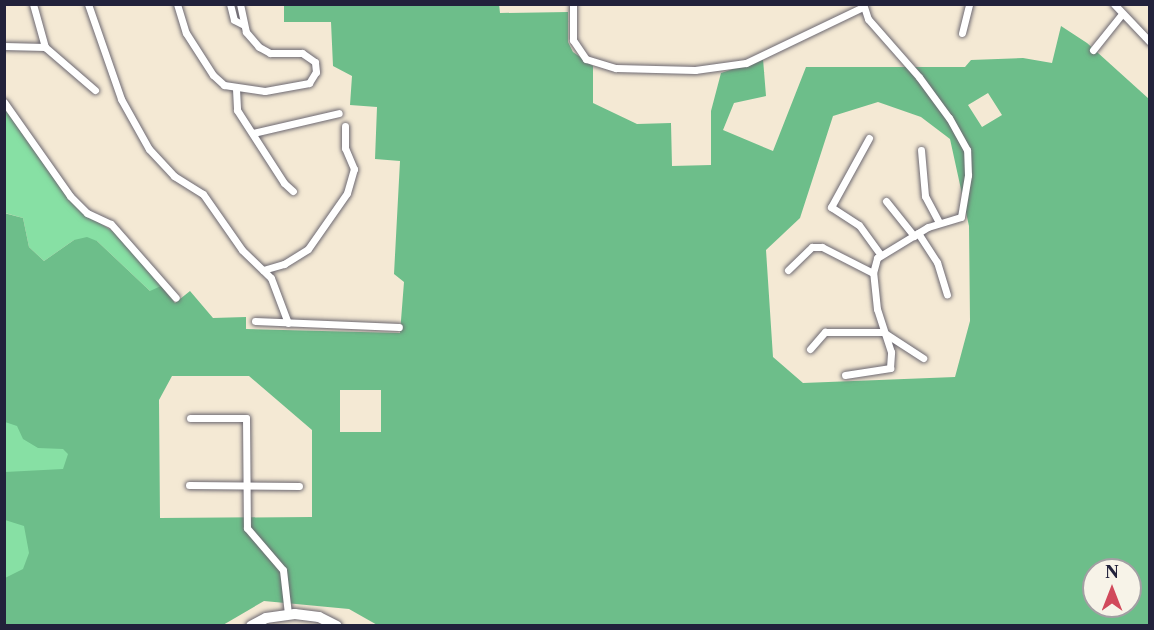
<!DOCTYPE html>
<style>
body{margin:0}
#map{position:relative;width:1154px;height:630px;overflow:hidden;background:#f4e9d4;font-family:"Libre Caslon Text",serif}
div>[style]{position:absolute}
.green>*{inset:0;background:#87e0a4}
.forest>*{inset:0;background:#6dbe8a}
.roads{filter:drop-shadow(0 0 2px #6c6871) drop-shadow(0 0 2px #6c6871)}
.street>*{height:7px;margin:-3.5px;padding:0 3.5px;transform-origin:3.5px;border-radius:3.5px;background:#fff}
.primary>*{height:10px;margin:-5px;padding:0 5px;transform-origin:5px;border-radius:5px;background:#fff}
span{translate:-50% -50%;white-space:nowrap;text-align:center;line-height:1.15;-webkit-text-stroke:6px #f7f3e8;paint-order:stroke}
.frame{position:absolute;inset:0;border:6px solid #22223b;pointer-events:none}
.north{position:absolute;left:1082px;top:558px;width:60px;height:60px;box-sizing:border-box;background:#f7f3e8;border:2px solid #a29fa3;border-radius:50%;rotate:0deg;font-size:16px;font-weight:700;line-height:24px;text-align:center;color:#22223b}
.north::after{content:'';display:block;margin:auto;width:21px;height:27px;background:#d1495b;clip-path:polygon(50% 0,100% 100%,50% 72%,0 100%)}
</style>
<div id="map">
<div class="green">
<i style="clip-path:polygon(4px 108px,70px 201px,80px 211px,114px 232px,161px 286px,156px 291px,150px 291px,97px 241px,74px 240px,44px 261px,29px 247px,23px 218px,5px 213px)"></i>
<i style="clip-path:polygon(5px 372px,75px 433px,72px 483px,5px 603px)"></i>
</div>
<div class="forest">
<i style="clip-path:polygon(evenodd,499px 4px,500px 13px,568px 12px,568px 42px,573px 52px,593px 66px,593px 103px,637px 124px,671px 123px,672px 166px,711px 165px,711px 111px,721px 73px,763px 59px,766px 96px,734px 103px,723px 130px,773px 151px,806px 67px,965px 67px,971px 60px,1023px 58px,1052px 63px,1061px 26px,1087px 43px,1149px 99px,1149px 625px,379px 626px,349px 609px,264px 601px,223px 625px,5px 625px,5px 578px,23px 569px,29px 553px,24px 526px,5px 520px,5px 472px,63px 469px,68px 454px,63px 449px,38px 448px,23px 439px,17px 426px,5px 422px,4px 213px,23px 218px,29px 247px,44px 261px,74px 240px,87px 237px,97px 241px,150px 291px,161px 286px,175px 303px,190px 291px,213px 318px,246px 317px,246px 329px,400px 333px,404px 282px,394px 274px,400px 161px,375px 159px,377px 107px,350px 105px,352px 76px,333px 66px,331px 22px,284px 22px,284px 5px,499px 4px,988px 93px,1002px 115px,982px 127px,968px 105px,988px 93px,499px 4px,878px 102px,921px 117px,950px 139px,969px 226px,970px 321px,955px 377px,803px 383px,773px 357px,766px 250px,800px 218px,833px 116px,878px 102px,499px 4px,172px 376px,249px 376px,312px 430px,312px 517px,160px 518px,159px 400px,172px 376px,499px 4px,340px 390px,381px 390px,381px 432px,340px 432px,340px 390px,499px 4px,1094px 570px,1130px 570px,1130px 606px,1094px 606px,1094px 570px)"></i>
</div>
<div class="roads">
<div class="street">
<i style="left:33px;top:4px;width:45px;rotate:74.4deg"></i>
<i style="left:45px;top:47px;width:66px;rotate:40.7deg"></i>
<i style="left:88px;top:4px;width:101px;rotate:70.8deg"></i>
<i style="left:121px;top:99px;width:57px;rotate:60.8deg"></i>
<i style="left:149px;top:149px;width:37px;rotate:47deg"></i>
<i style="left:174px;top:176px;width:34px;rotate:32deg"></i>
<i style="left:203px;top:194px;width:68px;rotate:55.1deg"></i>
<i style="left:242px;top:250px;width:40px;rotate:44deg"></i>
<i style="left:271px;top:278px;width:48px;rotate:69.3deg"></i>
<i style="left:177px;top:4px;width:30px;rotate:73deg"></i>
<i style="left:186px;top:33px;width:50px;rotate:57.3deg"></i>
<i style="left:213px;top:75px;width:15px;rotate:42deg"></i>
<i style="left:224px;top:85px;width:41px;rotate:8.3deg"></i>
<i style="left:265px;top:91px;width:45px;rotate:-10.3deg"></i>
<i style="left:309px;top:83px;width:13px;rotate:-58deg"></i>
<i style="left:316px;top:72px;width:10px;rotate:-96deg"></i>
<i style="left:315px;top:62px;width:16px;rotate:-145deg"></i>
<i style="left:302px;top:53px;width:32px;rotate:180deg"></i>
<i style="left:270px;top:53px;width:13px;rotate:-151deg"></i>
<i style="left:259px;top:47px;width:20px;rotate:-131deg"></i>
<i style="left:246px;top:32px;width:29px;rotate:-102deg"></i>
<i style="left:230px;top:4px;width:16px;rotate:76deg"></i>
<i style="left:234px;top:20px;width:11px;rotate:27deg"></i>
<i style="left:573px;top:4px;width:36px;rotate:90deg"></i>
<i style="left:573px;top:40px;width:23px;rotate:56deg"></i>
<i style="left:586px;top:59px;width:31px;rotate:17deg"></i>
<i style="left:616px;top:68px;width:79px;rotate:1.5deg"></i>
<i style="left:695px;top:70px;width:51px;rotate:-7.8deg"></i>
<i style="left:746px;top:63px;width:127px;rotate:-25.6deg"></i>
<i style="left:1114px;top:4px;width:52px;rotate:46.5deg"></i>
<i style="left:962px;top:33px;width:30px;rotate:-76deg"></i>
<i style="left:4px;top:46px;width:41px;rotate:1.4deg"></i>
<i style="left:1093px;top:50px;width:45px;rotate:-51.3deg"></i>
<i style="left:236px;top:89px;width:21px;rotate:87deg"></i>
<i style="left:237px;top:110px;width:87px;rotate:57.2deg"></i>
<i style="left:284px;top:183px;width:12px;rotate:42deg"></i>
<i style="left:4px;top:102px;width:115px;rotate:54.9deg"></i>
<i style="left:70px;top:196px;width:24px;rotate:45deg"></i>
<i style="left:87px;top:213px;width:26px;rotate:25deg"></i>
<i style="left:111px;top:224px;width:98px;rotate:48.7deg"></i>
<i style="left:253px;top:133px;width:88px;rotate:-13.1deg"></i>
<i style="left:869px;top:138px;width:79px;rotate:118.8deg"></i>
<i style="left:831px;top:207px;width:33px;rotate:33deg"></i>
<i style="left:859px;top:225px;width:37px;rotate:54deg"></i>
<i style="left:921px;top:150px;width:46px;rotate:85deg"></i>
<i style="left:925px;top:196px;width:30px;rotate:62deg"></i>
<i style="left:886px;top:201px;width:45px;rotate:51.3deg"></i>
<i style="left:918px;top:233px;width:35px;rotate:57deg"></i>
<i style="left:937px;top:262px;width:34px;rotate:73deg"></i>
<i style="left:263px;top:270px;width:22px;rotate:-16deg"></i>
<i style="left:284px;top:264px;width:28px;rotate:-32deg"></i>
<i style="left:308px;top:249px;width:68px;rotate:-55.1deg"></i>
<i style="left:347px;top:193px;width:25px;rotate:-74deg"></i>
<i style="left:354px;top:169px;width:23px;rotate:-113deg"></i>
<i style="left:345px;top:148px;width:22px;rotate:-90deg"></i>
<i style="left:788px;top:270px;width:33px;rotate:-44deg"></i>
<i style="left:812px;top:247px;width:10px"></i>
<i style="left:822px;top:247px;width:57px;rotate:27deg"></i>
<i style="left:255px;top:321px;width:144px;rotate:2.4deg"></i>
<i style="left:810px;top:349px;width:23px;rotate:-49deg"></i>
<i style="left:825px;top:332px;width:58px"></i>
<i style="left:883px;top:332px;width:48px;rotate:33deg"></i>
<i style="left:845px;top:375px;width:46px;rotate:-8.8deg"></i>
<i style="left:890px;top:368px;width:16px;rotate:-86deg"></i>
<i style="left:891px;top:352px;width:45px;rotate:-108deg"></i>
<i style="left:877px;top:309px;width:36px;rotate:-96deg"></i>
<i style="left:873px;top:273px;width:16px;rotate:-75deg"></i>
<i style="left:877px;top:258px;width:60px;rotate:-31.3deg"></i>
<i style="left:928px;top:227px;width:34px;rotate:-17deg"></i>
<i style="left:961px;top:217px;width:43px;rotate:-80.5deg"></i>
<i style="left:968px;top:175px;width:25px;rotate:-92deg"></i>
<i style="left:967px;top:150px;width:37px;rotate:-119deg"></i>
<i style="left:949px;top:118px;width:51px;rotate:-126.2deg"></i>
<i style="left:919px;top:77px;width:77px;rotate:-131.3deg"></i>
<i style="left:868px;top:19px;width:16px;rotate:-108deg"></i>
<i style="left:190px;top:418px;width:56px"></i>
<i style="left:246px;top:418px;width:110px;rotate:89.5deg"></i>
<i style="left:247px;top:528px;width:55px;rotate:49.4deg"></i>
<i style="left:283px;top:570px;width:44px;rotate:83.5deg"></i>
<i style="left:189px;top:485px;width:110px;rotate:0.5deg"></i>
</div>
<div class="primary">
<i style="left:251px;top:626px;width:17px;rotate:-28deg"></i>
<i style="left:266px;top:618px;width:29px;rotate:-8deg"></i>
<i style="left:295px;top:614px;width:24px;rotate:7deg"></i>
<i style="left:319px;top:617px;width:20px;rotate:27deg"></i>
</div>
</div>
<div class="frame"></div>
<div class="north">N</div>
</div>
